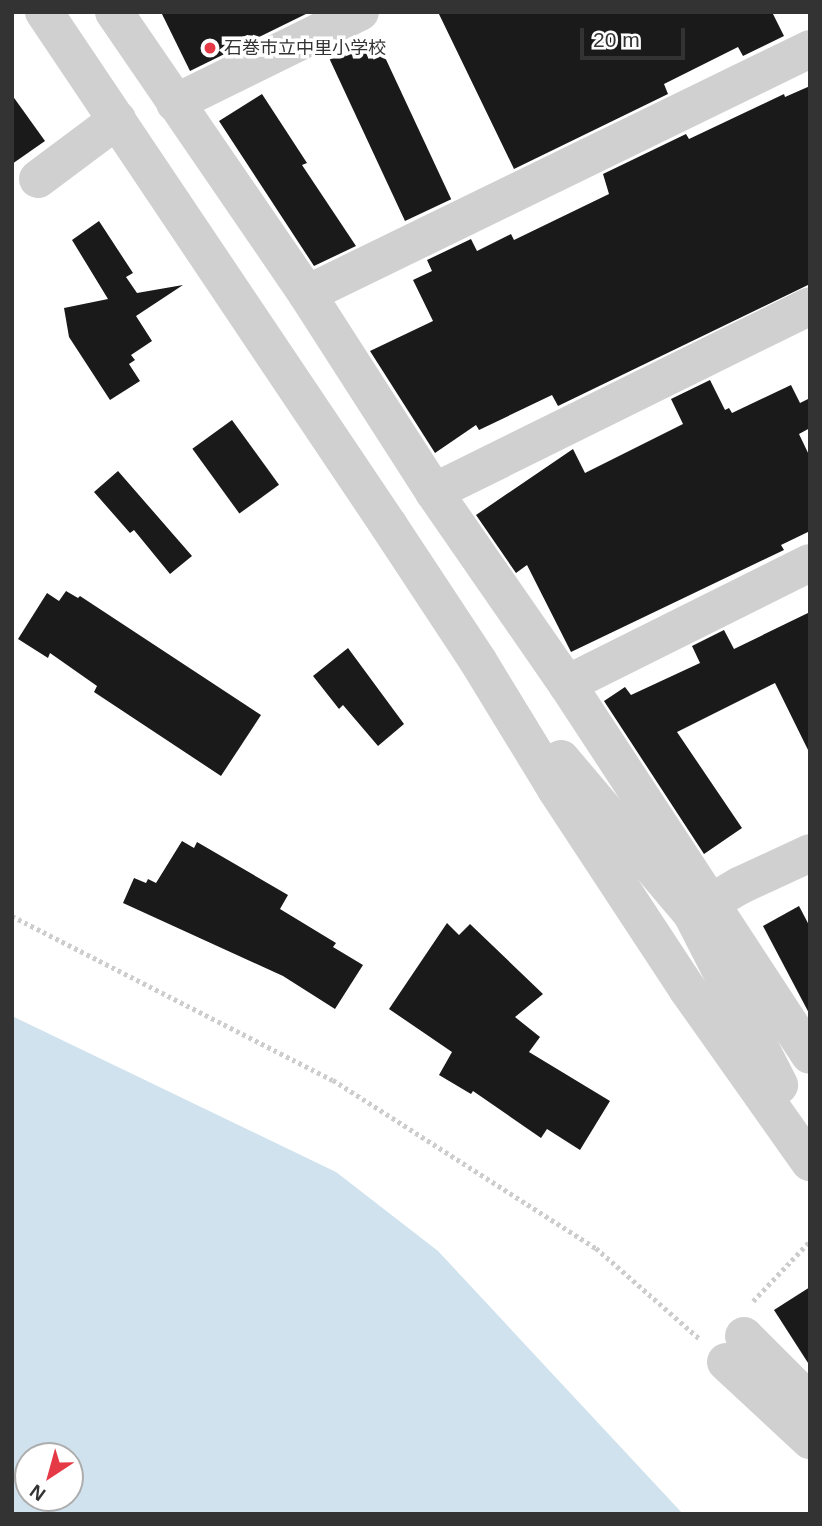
<!DOCTYPE html>
<meta charset="utf-8">
<style>
body{margin:0}
#map{position:relative;width:822px;height:1526px;overflow:hidden;background:#fff;font-family:Helvetica,"Noto Sans JP",sans-serif}
div>[style]{position:absolute}
.water>*{inset:0;background:#cfe2ee}
.building>*{inset:0;background:#1a1a1a;transform-origin:0 0}
.path>*{height:4.5px;margin-top:-2.25px;transform-origin:0;background:repeating-linear-gradient(90deg,#cdcdcd 0 3.5px,transparent 0 7px)}
.minor>*{height:38px;margin:-19px;padding:0 19px;transform-origin:19px;border-radius:19px;background:#d0d0d0}
.dots>*{width:19px;height:19px;translate:-50% -50%;box-sizing:border-box;border:4px solid #fff;border-radius:50%}
span{translate:-50% -50%;white-space:nowrap;text-align:center;line-height:1.15;-webkit-text-stroke:7px #fff;paint-order:stroke}
.poi-label{font-size:18px;color:#333}
.left{translate:0 -50%;text-align:left}
.frame{position:absolute;inset:0;border:14px solid #333;pointer-events:none}
.north{position:absolute;left:14px;top:1442px;width:70px;height:70px;box-sizing:border-box;background:#fff;border:2px solid #adadad;border-radius:50%;rotate:216deg;font-size:19px;font-weight:700;line-height:28px;text-align:center;color:#333}
.north::after{content:'';display:block;margin:auto;width:24px;height:32px;background:#e63946;clip-path:polygon(50% 0,100% 100%,50% 72%,0 100%)}
.scale{position:absolute;left:580px;top:28px;width:105px;height:32px;box-sizing:border-box;border:4px solid #333;border-top:0;padding-left:9px;font-size:21px;line-height:24px;white-space:nowrap;color:#333;-webkit-text-stroke:5px #fff;paint-order:stroke}
</style>
<div id="map">
<div class="water">
<i style="clip-path:polygon(evenodd,12px 1016px,336px 1172px,438px 1251px,683px 1514px,12px 1514px,12px 1016px,28px 1456px,70px 1456px,70px 1498px,28px 1498px,28px 1456px)"></i>
</div>
<div class="building">
<i style="clip-path:polygon(161px 12px,310px 12px,190px 71px)"></i>
<i style="clip-path:polygon(438px 12px,772px 12px,784px 36px,743px 56px,738px 47px,664px 84px,668px 94px,514px 169px)"></i>
<i style="left:376px;top:38px;width:178px;height:51px;rotate:65deg"></i>
<i style="clip-path:polygon(810px 86px,810px 284px,558px 406px,552px 395px,479px 430px,476px 425px,435px 453px,370px 351px,433px 321px,413px 280px,432px 271px,427px 260px,471px 239px,477px 251px,511px 234px,514px 240px,609px 194px,603px 174px,686px 134px,689px 139px,784px 94px,785px 97px)"></i>
<i style="clip-path:polygon(262px 94px,307px 163px,302px 165px,356px 246px,314px 266px,219px 121px)"></i>
<i style="clip-path:polygon(12px 95px,45px 141px,12px 164px)"></i>
<i style="clip-path:polygon(99px 221px,133px 273px,126px 277px,137px 293px,183px 285px,136px 316px,152px 341px,131px 355px,135px 360px,129px 364px,140px 381px,110px 400px,69px 337px,64px 308px,108px 299px,72px 240px)"></i>
<i style="clip-path:polygon(710px 380px,725px 410px,729px 408px,732px 413px,791px 385px,800px 403px,810px 398px,810px 428px,799px 434px,810px 457px,810px 531px,781px 545px,784px 550px,571px 652px,527px 565px,516px 573px,476px 515px,573px 449px,585px 473px,683px 424px,671px 399px)"></i>
<i style="left:232px;top:420px;width:80px;height:49px;rotate:54deg"></i>
<i style="clip-path:polygon(118px 471px,192px 556px,170px 574px,134px 530px,130px 533px,94px 492px)"></i>
<i style="clip-path:polygon(66px 591px,78px 598px,80px 596px,261px 715px,221px 776px,94px 692px,97px 686px,50px 653px,48px 658px,18px 639px,47px 593px,59px 601px)"></i>
<i style="clip-path:polygon(810px 612px,810px 754px,775px 683px,677px 732px,742px 828px,704px 854px,604px 701px,625px 687px,631px 695px,700px 663px,692px 646px,724px 630px,734px 649px)"></i>
<i style="clip-path:polygon(348px 648px,404px 724px,378px 746px,343px 705px,339px 709px,313px 676px)"></i>
<i style="clip-path:polygon(182px 841px,194px 848px,197px 842px,288px 895px,280px 909px,336px 943px,333px 947px,363px 965px,335px 1009px,283px 976px,123px 903px,134px 878px,146px 883px,148px 879px,156px 883px)"></i>
<i style="clip-path:polygon(799px 906px,810px 927px,810px 1015px,763px 926px)"></i>
<i style="clip-path:polygon(447px 923px,459px 935px,470px 924px,543px 994px,515px 1017px,540px 1037px,529px 1052px,610px 1101px,580px 1150px,547px 1129px,541px 1138px,473px 1091px,471px 1094px,439px 1075px,452px 1052px,389px 1009px)"></i>
<i style="clip-path:polygon(810px 1287px,810px 1366px,774px 1310px)"></i>
</div>
<div class="path">
<i style="left:12px;top:916px;width:360px;rotate:27.1deg"></i>
<i style="left:333px;top:1080px;width:312px;rotate:32.6deg"></i>
<i style="left:596px;top:1248px;width:138px;rotate:41.2deg"></i>
<i style="left:753px;top:1301px;width:83px;rotate:-46.5deg"></i>
</div>
<div class="minor">
<i style="left:44px;top:12px;width:619px;rotate:56.13deg"></i>
<i style="left:389px;top:526px;width:162px;rotate:56.6deg"></i>
<i style="left:478px;top:661px;width:150px;rotate:58.6deg"></i>
<i style="left:556px;top:789px;width:240px;rotate:56.7deg"></i>
<i style="left:688px;top:990px;width:211px;rotate:54.7deg"></i>
<i style="left:114px;top:12px;width:342px;rotate:55.6deg"></i>
<i style="left:307px;top:294px;width:235px;rotate:57.3deg"></i>
<i style="left:434px;top:492px;width:234px;rotate:55.3deg"></i>
<i style="left:567px;top:684px;width:443px;rotate:56.8deg"></i>
<i style="left:175px;top:103px;width:206px;rotate:-26.2deg"></i>
<i style="left:38px;top:179px;width:99px;rotate:-36.8deg"></i>
<i style="left:307px;top:294px;width:559px;rotate:-25.97deg"></i>
<i style="left:434px;top:492px;width:419px;rotate:-26.3deg"></i>
<i style="left:567px;top:684px;width:271px;rotate:-26.5deg"></i>
<i style="left:561px;top:759px;width:203px;rotate:49.8deg"></i>
<i style="left:692px;top:914px;width:192px;rotate:63deg"></i>
<i style="left:692px;top:914px;width:55px;rotate:-30.8deg"></i>
<i style="left:739px;top:886px;width:78px;rotate:-24.9deg"></i>
<i style="left:744px;top:1336px;width:93px;rotate:45deg"></i>
<i style="left:726px;top:1362px;width:115px;rotate:42.9deg"></i>
</div>
<div class="dots">
<i style="left:210px;top:48px;background:#e63946"></i>
</div>
<div class="poi-label">
<span class="left" style="left:224px;top:48px">石巻市立中里小学校</span>
</div>
<div class="frame"></div>
<div class="north">N</div>
<div class="scale">20 m</div>
</div>
